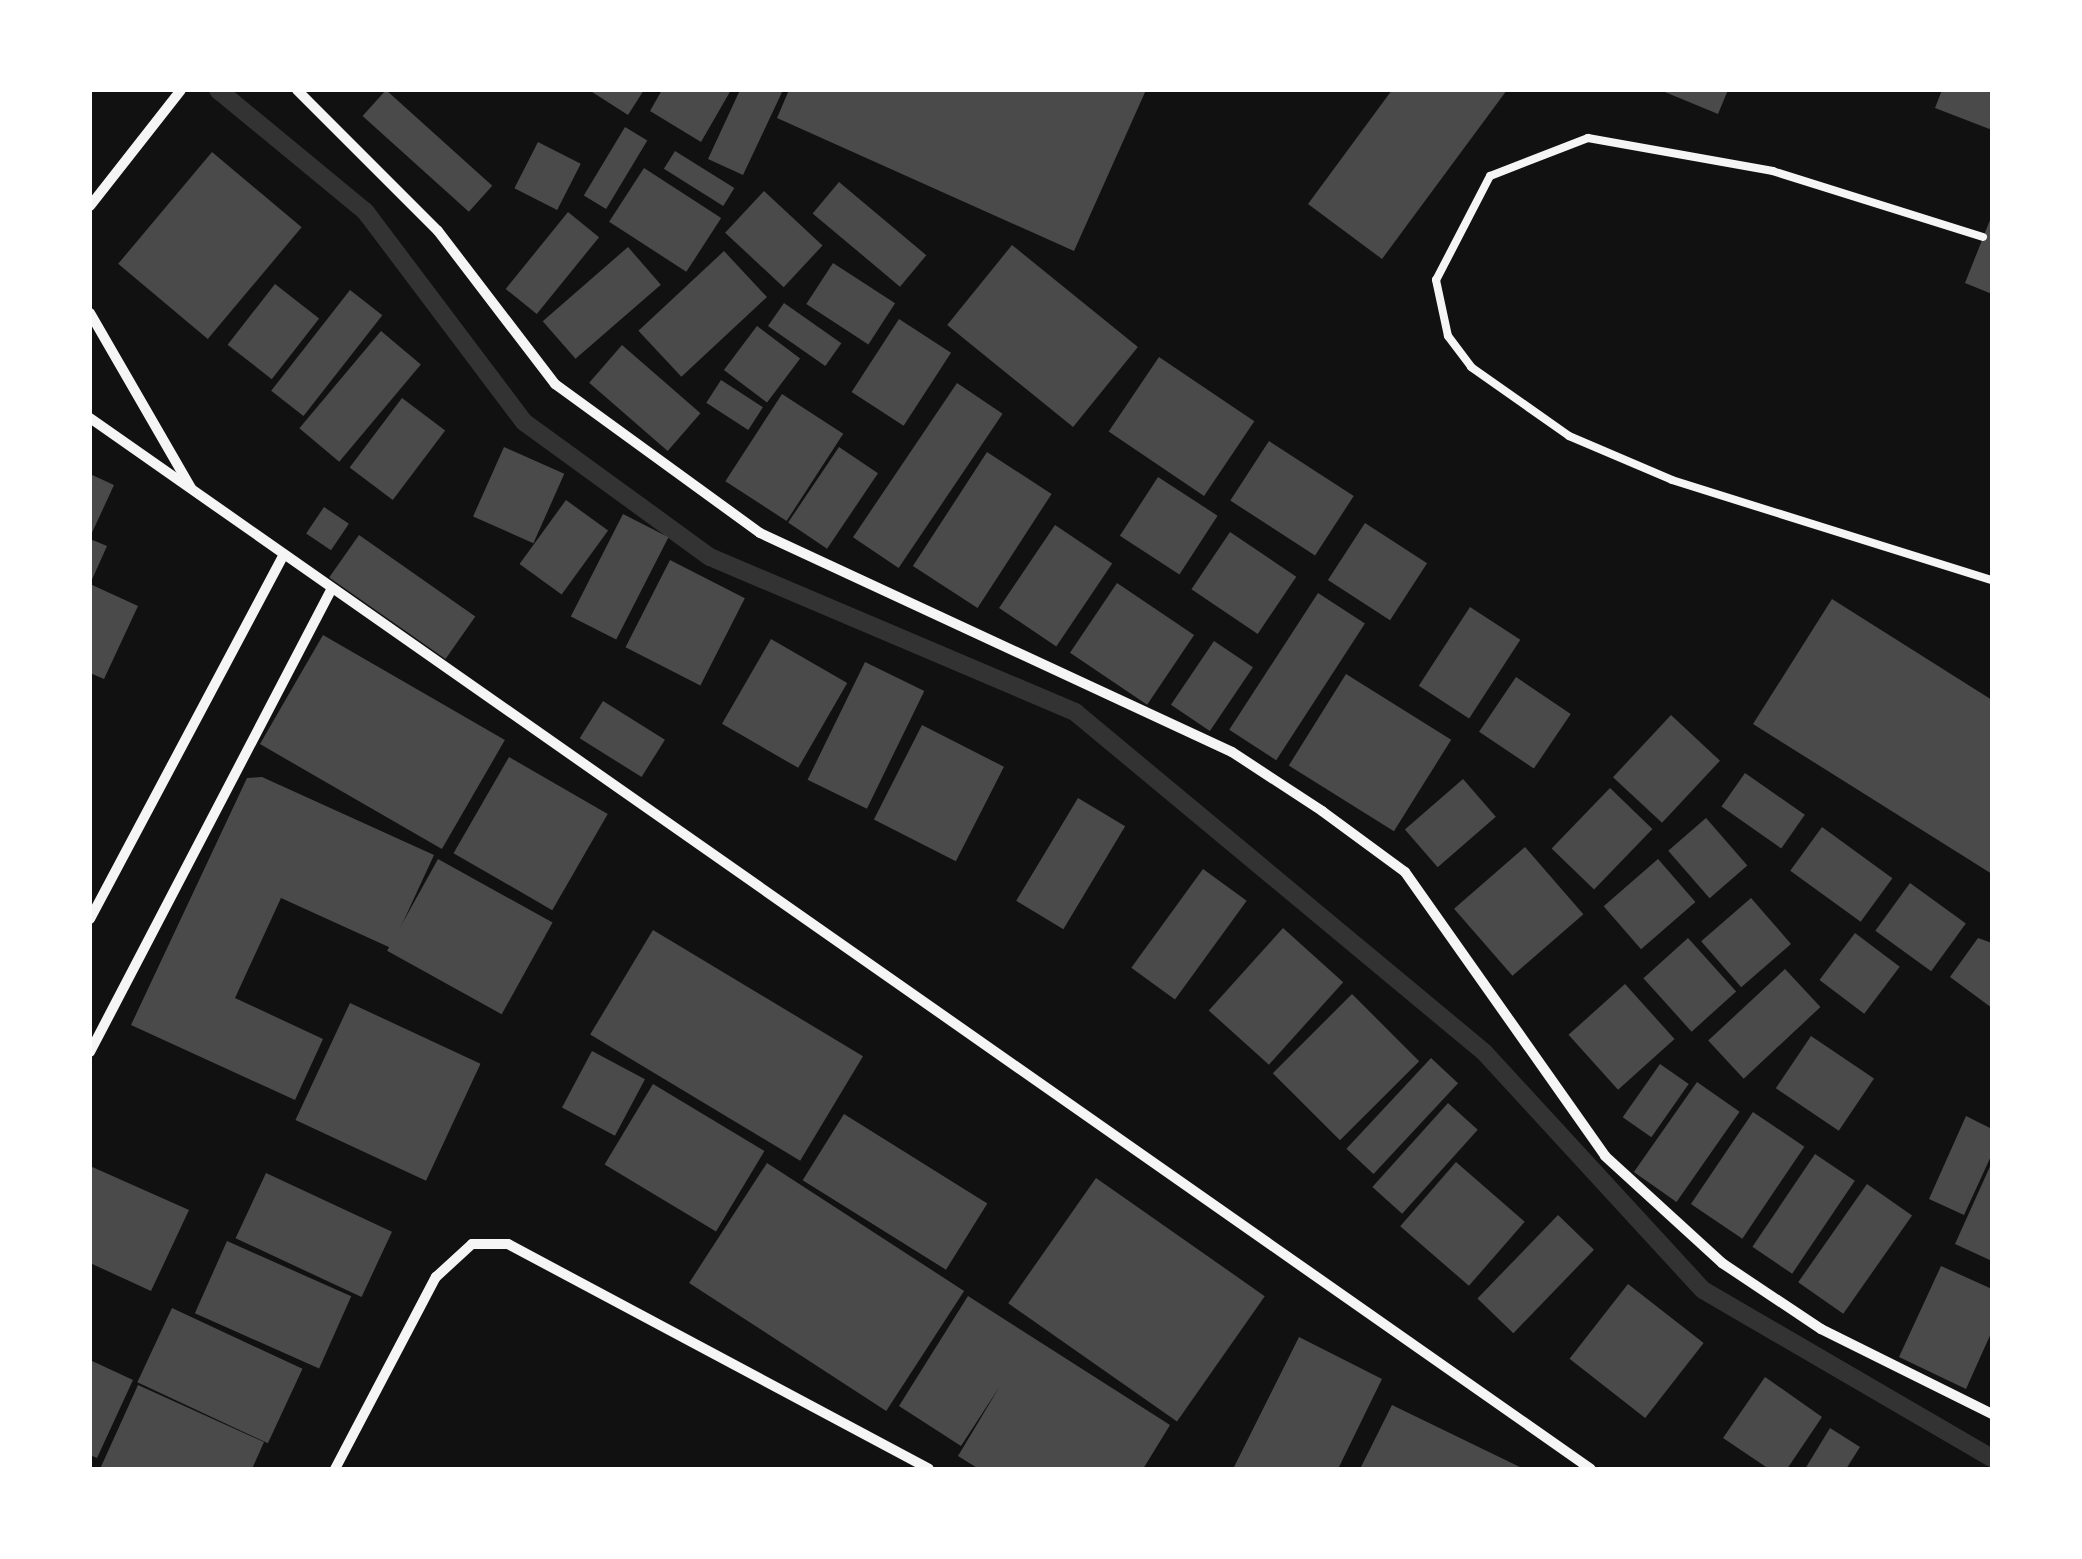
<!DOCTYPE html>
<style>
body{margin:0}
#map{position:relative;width:2082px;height:1559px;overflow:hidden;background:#111;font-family:Mulish,sans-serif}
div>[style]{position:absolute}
.stream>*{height:18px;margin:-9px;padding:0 9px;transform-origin:9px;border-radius:9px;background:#333}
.building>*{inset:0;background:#4a4a4a;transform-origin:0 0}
.service>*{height:8px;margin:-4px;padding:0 4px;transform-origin:4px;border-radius:4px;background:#f5f5f5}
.minor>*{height:10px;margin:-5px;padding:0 5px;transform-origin:5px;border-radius:5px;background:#f5f5f5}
span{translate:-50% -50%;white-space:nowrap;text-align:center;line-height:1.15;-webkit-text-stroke:10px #fff;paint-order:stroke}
.frame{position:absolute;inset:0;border:92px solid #fff;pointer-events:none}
</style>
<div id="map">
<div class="stream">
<i style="left:218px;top:90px;width:190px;rotate:39.5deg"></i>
<i style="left:365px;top:211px;width:264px;rotate:53deg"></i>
<i style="left:524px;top:422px;width:230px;rotate:36deg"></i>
<i style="left:710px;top:557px;width:397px;rotate:23deg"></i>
<i style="left:1075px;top:712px;width:532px;rotate:39.74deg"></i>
<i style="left:1484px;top:1052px;width:323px;rotate:47.4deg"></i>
<i style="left:1703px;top:1290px;width:334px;rotate:30.2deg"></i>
</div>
<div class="building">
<i style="left:386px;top:90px;width:143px;height:35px;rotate:42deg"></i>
<i style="clip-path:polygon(589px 90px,644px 90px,628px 115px)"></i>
<i style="clip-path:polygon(662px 90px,731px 90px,701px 142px,650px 111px)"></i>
<i style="clip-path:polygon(740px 90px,783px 90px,743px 175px,708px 159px)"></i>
<i style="clip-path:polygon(789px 90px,1146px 90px,1074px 251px,777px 118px)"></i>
<i style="clip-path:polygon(1392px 90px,1507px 90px,1382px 259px,1308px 204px)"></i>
<i style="clip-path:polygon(1660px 90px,1728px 90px,1718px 114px)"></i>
<i style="clip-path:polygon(1942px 90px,1992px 90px,1992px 130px,1935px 108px)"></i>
<i style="left:625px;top:127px;width:26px;height:80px;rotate:31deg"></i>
<i style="left:538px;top:142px;width:48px;height:52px;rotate:27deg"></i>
<i style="left:675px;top:151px;width:70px;height:21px;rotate:32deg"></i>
<i style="left:212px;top:152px;width:117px;height:146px;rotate:40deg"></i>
<i style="left:644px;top:168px;width:92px;height:64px;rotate:33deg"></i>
<i style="left:839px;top:182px;width:114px;height:41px;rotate:40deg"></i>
<i style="left:764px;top:191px;width:80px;height:57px;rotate:43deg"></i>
<i style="left:568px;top:212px;width:40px;height:99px;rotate:39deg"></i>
<i style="clip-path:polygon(1992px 215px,1992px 294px,1965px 283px)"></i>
<i style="left:1012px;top:245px;width:162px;height:103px;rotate:39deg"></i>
<i style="left:628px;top:247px;width:50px;height:113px;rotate:49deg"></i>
<i style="left:724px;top:251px;width:63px;height:117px;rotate:47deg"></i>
<i style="left:833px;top:263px;width:74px;height:49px;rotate:33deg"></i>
<i style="left:275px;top:284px;width:56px;height:77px;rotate:38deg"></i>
<i style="left:350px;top:290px;width:41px;height:128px;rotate:38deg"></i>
<i style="left:784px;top:303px;width:70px;height:28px;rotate:35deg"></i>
<i style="left:899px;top:319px;width:62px;height:87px;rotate:33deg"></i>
<i style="left:757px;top:326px;width:54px;height:55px;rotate:37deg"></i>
<i style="left:381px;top:331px;width:52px;height:127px;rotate:40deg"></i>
<i style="left:622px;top:345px;width:104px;height:50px;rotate:41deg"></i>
<i style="left:1159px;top:357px;width:115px;height:90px;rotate:34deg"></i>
<i style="left:721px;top:380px;width:50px;height:27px;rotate:33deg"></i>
<i style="left:957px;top:383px;width:55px;height:186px;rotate:34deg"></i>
<i style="left:782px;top:394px;width:73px;height:104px;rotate:33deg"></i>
<i style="left:402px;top:398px;width:54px;height:87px;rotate:37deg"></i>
<i style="left:1269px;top:441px;width:101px;height:71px;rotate:33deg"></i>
<i style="left:504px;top:447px;width:66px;height:76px;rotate:24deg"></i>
<i style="left:839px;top:447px;width:47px;height:91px;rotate:34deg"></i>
<i style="left:987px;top:452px;width:77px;height:136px;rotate:33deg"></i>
<i style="clip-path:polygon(90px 474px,114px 485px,90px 537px)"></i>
<i style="left:1158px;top:477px;width:71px;height:70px;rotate:33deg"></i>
<i style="left:566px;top:500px;width:52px;height:79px;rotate:36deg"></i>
<i style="left:324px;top:507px;width:30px;height:32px;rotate:34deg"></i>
<i style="left:623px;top:514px;width:51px;height:115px;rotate:27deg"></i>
<i style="left:1365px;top:523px;width:74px;height:68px;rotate:33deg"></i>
<i style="left:1055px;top:525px;width:69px;height:100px;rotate:34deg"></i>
<i style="left:1230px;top:532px;width:80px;height:69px;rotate:34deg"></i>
<i style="left:359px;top:535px;width:142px;height:52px;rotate:35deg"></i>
<i style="clip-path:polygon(90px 539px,107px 546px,90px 584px)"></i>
<i style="left:670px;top:560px;width:84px;height:98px;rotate:27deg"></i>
<i style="left:1117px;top:583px;width:93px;height:84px;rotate:34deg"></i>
<i style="clip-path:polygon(90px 584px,138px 606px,104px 679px,90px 673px)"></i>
<i style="left:1318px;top:593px;width:56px;height:163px;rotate:33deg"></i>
<i style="clip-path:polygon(1832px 599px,1992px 700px,1992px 874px,1753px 724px)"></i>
<i style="left:1470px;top:607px;width:60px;height:94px;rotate:33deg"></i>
<i style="left:323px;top:635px;width:210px;height:126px;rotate:30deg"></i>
<i style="left:771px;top:639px;width:88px;height:98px;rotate:30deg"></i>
<i style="left:1214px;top:641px;width:47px;height:77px;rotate:34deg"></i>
<i style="left:865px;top:662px;width:66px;height:131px;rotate:26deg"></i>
<i style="left:1346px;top:674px;width:124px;height:108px;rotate:32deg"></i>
<i style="left:1516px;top:677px;width:66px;height:66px;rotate:34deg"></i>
<i style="left:603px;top:701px;width:73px;height:44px;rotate:32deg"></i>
<i style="left:1671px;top:715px;width:67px;height:85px;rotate:43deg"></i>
<i style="left:922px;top:725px;width:92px;height:106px;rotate:27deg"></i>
<i style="left:509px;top:757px;width:114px;height:111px;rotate:30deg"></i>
<i style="left:1745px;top:773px;width:73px;height:41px;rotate:35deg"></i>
<i style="clip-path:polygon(262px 777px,434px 855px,391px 948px,281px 898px,235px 998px,323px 1039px,295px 1100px,131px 1025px,247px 778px)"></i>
<i style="left:1463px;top:779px;width:50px;height:77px;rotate:49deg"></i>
<i style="left:1610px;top:788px;width:59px;height:84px;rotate:44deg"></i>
<i style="left:1078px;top:798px;width:55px;height:120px;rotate:31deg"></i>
<i style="left:1706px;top:818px;width:63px;height:50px;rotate:49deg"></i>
<i style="left:1822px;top:827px;width:87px;height:54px;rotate:36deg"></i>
<i style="left:1525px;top:847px;width:89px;height:94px;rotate:49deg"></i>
<i style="left:438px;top:859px;width:131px;height:105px;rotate:29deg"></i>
<i style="left:1658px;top:859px;width:57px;height:72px;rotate:49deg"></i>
<i style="left:1203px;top:869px;width:54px;height:122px;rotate:36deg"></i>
<i style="left:1910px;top:883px;width:69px;height:59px;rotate:36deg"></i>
<i style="left:1751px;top:898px;width:61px;height:66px;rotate:49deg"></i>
<i style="left:1283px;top:928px;width:81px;height:111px;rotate:42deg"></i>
<i style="left:653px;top:930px;width:245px;height:122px;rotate:31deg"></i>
<i style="left:1855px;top:933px;width:56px;height:59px;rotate:37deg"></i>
<i style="left:1688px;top:938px;width:72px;height:60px;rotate:48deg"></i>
<i style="clip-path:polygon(1978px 938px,1992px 943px,1992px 1008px,1950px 977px)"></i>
<i style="left:1785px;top:969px;width:52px;height:105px;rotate:47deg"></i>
<i style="left:1625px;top:984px;width:74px;height:76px;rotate:48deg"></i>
<i style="left:1352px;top:994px;width:95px;height:112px;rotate:45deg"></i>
<i style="left:350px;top:1003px;width:144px;height:129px;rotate:25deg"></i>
<i style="left:1811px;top:1036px;width:76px;height:63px;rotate:34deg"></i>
<i style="left:592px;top:1051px;width:60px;height:64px;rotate:28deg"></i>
<i style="left:1431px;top:1058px;width:37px;height:124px;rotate:43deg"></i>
<i style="left:1660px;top:1064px;width:35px;height:65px;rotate:35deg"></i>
<i style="left:1697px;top:1082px;width:52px;height:110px;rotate:35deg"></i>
<i style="left:653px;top:1084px;width:130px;height:94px;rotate:31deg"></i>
<i style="left:1448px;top:1103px;width:40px;height:113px;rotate:42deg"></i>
<i style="left:1753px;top:1112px;width:62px;height:111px;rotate:34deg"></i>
<i style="left:844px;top:1114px;width:169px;height:78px;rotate:32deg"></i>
<i style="clip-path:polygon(1966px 1116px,1992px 1129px,1992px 1154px,1964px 1215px,1929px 1199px)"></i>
<i style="left:1815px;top:1154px;width:48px;height:112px;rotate:34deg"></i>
<i style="left:1456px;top:1162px;width:91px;height:85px;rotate:41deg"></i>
<i style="clip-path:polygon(1992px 1162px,1992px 1261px,1955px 1244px)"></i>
<i style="left:767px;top:1163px;width:235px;height:143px;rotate:33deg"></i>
<i style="clip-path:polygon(90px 1166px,189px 1210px,151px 1291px,90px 1263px)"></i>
<i style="left:266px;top:1173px;width:139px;height:72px;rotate:25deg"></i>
<i style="left:1096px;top:1178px;width:206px;height:153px;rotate:35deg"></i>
<i style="left:1867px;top:1184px;width:55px;height:120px;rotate:35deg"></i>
<i style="left:1558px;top:1215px;width:50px;height:116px;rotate:44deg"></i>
<i style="left:227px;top:1241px;width:136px;height:79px;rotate:24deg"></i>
<i style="clip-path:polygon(1941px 1266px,1992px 1289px,1992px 1331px,1966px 1389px,1899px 1357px)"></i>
<i style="left:1628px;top:1284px;width:96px;height:95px;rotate:38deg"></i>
<i style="clip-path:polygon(968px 1296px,1170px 1425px,1143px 1469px,979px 1469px,958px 1456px,1000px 1386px,961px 1446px,899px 1406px)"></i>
<i style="left:172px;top:1308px;width:144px;height:82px;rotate:25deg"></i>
<i style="clip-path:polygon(1299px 1337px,1382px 1379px,1338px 1469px,1233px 1469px)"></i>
<i style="clip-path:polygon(90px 1360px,133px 1380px,97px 1458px,90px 1455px)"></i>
<i style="clip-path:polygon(1765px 1377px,1822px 1417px,1787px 1469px,1769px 1469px,1723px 1438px)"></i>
<i style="clip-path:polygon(138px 1385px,264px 1442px,252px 1469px,100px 1469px)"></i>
<i style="clip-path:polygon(1392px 1405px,1524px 1469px,1360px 1469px)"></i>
<i style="clip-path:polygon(1830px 1428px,1860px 1447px,1846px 1469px,1805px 1469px)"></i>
</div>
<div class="service">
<i style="left:1983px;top:237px;width:220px;rotate:-162.6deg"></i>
<i style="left:1773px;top:171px;width:188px;rotate:-169.9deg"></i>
<i style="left:1588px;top:138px;width:105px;rotate:158.8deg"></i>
<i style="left:1490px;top:176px;width:117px;rotate:117.4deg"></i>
<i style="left:1436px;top:280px;width:57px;rotate:77.9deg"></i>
<i style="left:1448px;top:336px;width:39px;rotate:53deg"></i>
<i style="left:1471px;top:367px;width:120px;rotate:35.1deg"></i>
<i style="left:1569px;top:436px;width:112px;rotate:23.1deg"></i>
<i style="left:1672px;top:480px;width:335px;rotate:17.4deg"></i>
</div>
<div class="minor">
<i style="left:297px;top:90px;width:199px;rotate:45deg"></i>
<i style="left:438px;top:231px;width:193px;rotate:52.6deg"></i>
<i style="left:555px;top:384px;width:253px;rotate:36deg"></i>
<i style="left:760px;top:533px;width:520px;rotate:24.89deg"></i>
<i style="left:1232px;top:752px;width:108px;rotate:33.2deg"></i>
<i style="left:1322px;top:811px;width:103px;rotate:36.3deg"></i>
<i style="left:1405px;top:872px;width:347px;rotate:54.8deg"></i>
<i style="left:1605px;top:1156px;width:159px;rotate:42.4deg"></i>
<i style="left:1722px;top:1263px;width:119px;rotate:33.7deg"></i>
<i style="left:1821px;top:1329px;width:191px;rotate:26.4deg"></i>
<i style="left:90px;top:206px;width:147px;rotate:-51.9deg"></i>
<i style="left:90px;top:313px;width:202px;rotate:60deg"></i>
<i style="left:90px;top:418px;width:1832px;rotate:35deg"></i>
<i style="left:90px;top:919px;width:413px;rotate:-62deg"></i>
<i style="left:90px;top:1052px;width:521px;rotate:-62.45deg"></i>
<i style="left:335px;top:1469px;width:217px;rotate:-62.3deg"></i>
<i style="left:436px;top:1277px;width:49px;rotate:-42.5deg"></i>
<i style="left:472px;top:1244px;width:36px"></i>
<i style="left:508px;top:1244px;width:477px;rotate:28.1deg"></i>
</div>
<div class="frame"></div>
</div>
